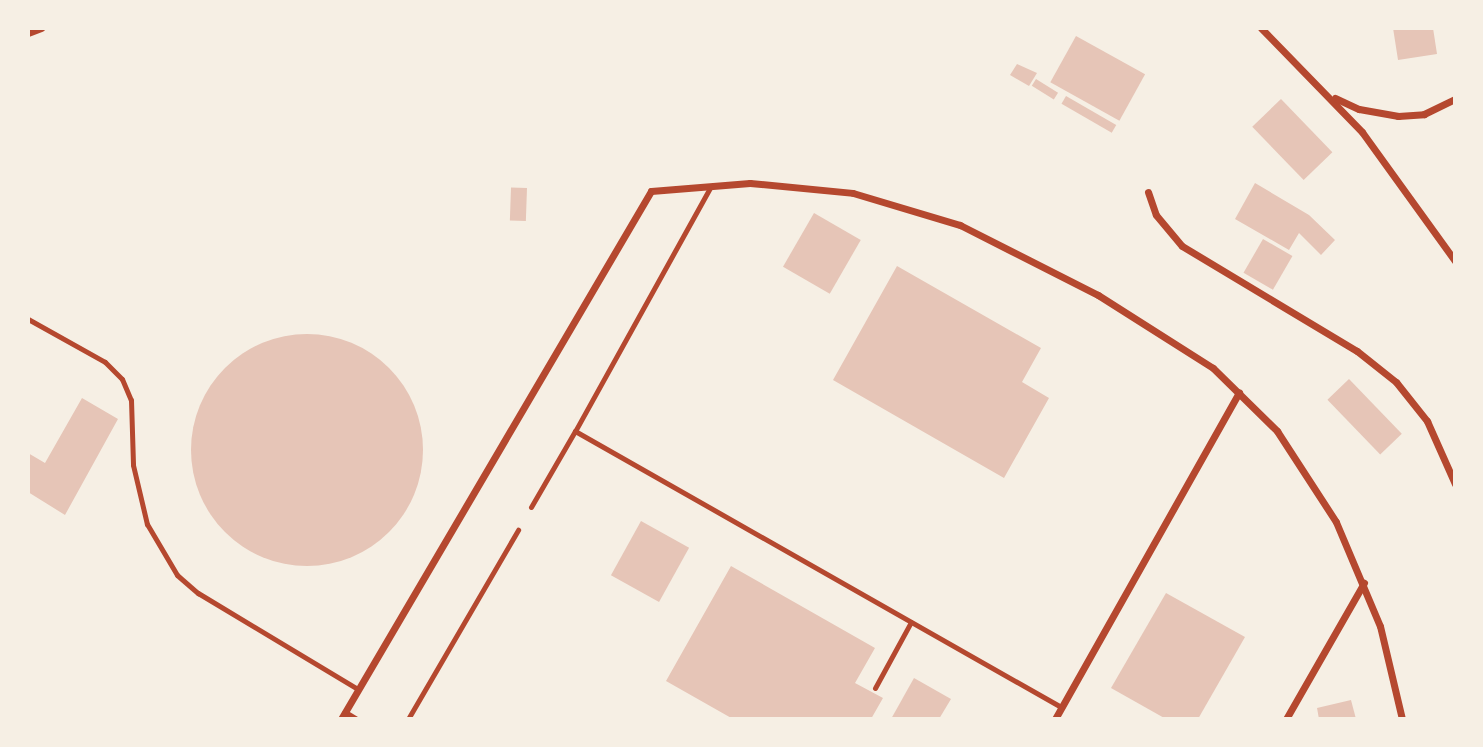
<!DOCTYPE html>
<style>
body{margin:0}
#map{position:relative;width:1483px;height:747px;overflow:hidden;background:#f6efe4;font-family:"PT Sans Narrow",sans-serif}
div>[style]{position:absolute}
.building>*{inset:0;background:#e6c5b7;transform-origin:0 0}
.round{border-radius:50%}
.service>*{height:5px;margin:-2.5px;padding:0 2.5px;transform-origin:2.5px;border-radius:2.5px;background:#b5482f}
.minor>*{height:7px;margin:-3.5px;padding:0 3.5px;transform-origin:3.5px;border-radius:3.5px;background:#b5482f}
span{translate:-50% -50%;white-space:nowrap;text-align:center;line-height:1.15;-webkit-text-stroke:5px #f6efe4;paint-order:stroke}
.frame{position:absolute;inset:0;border:30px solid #f6efe4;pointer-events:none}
</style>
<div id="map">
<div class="building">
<i style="clip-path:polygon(1393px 28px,1433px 28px,1437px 54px,1398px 60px)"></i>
<i style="left:1076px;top:36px;width:79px;height:53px;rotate:29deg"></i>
<i style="clip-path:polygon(1017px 64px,1037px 73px,1029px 86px,1010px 75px)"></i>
<i style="left:1036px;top:79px;width:26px;height:8px;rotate:32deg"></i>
<i style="left:1066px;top:96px;width:58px;height:9px;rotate:30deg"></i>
<i style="left:1281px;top:99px;width:74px;height:40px;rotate:46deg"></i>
<i style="clip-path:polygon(1255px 183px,1309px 215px,1335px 240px,1321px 255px,1299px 233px,1289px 250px,1235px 219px)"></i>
<i style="left:527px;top:188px;width:33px;height:16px;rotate:92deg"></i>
<i style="left:814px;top:213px;width:54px;height:62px;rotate:30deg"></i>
<i style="left:1263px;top:239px;width:34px;height:39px;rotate:30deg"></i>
<i style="clip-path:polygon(897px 266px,1041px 348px,1022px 382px,1049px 398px,1004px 478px,833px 380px)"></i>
<i class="round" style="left:191px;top:334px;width:232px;height:232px"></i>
<i style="left:1349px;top:379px;width:76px;height:30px;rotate:46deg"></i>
<i style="clip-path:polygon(82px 398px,118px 419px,65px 515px,28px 492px,28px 453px,45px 463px)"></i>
<i style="left:641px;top:521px;width:55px;height:62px;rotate:29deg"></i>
<i style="clip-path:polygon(731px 566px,875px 648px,855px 683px,883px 698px,871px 719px,733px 719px,666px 681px)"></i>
<i style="clip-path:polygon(1166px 593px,1245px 637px,1198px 719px,1166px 719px,1111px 688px)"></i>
<i style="clip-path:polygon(914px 678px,951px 699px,939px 719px,891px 719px)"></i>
<i style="clip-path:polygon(1351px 700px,1356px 719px,1319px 719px,1317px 708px)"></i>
</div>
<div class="service">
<i style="left:711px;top:186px;width:280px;rotate:119deg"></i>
<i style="left:575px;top:431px;width:559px;rotate:29.59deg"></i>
<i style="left:28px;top:319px;width:88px;rotate:29.2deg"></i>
<i style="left:105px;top:362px;width:24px;rotate:45deg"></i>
<i style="left:122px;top:379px;width:23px;rotate:67deg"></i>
<i style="left:131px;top:400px;width:65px;rotate:88.2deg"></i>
<i style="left:133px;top:465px;width:61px;rotate:76.7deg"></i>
<i style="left:147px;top:524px;width:59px;rotate:59.5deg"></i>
<i style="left:177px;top:575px;width:28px;rotate:41deg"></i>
<i style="left:198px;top:593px;width:187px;rotate:31deg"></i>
<i style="left:531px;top:507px;width:88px;rotate:-59.9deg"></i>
<i style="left:875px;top:688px;width:75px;rotate:-61.4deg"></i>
<i style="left:408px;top:719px;width:219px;rotate:-59.8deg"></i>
</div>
<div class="minor">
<i style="left:1261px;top:28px;width:145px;rotate:45.8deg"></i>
<i style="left:1362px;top:132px;width:159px;rotate:54.2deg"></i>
<i style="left:28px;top:33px;width:14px;rotate:-21deg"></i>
<i style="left:1335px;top:98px;width:26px;rotate:25deg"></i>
<i style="left:1359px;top:109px;width:40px;rotate:10deg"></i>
<i style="left:1398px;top:116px;width:26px;rotate:-4deg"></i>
<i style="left:1424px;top:114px;width:34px;rotate:-26deg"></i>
<i style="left:1148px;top:192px;width:24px;rotate:71deg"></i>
<i style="left:1156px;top:215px;width:40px;rotate:50deg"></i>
<i style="left:1182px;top:246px;width:204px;rotate:31deg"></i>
<i style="left:1357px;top:351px;width:50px;rotate:38.5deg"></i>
<i style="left:1396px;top:382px;width:50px;rotate:51.5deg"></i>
<i style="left:1427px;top:421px;width:69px;rotate:66deg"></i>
<i style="left:345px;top:713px;width:12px;rotate:31deg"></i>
<i style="left:341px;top:719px;width:612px;rotate:-59.58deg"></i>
<i style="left:651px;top:191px;width:99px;rotate:-4.6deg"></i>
<i style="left:750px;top:183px;width:103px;rotate:5.5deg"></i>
<i style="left:853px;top:193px;width:112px;rotate:16.7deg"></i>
<i style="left:960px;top:225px;width:155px;rotate:26.9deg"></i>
<i style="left:1098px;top:295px;width:136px;rotate:32.4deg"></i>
<i style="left:1213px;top:368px;width:90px;rotate:44.5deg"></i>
<i style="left:1277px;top:431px;width:108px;rotate:57deg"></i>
<i style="left:1336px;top:522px;width:113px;rotate:67.1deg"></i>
<i style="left:1380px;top:626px;width:96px;rotate:76.7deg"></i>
<i style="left:1055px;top:719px;width:375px;rotate:-60.6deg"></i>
<i style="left:1286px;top:719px;width:157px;rotate:-60.2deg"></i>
</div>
<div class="frame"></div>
</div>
